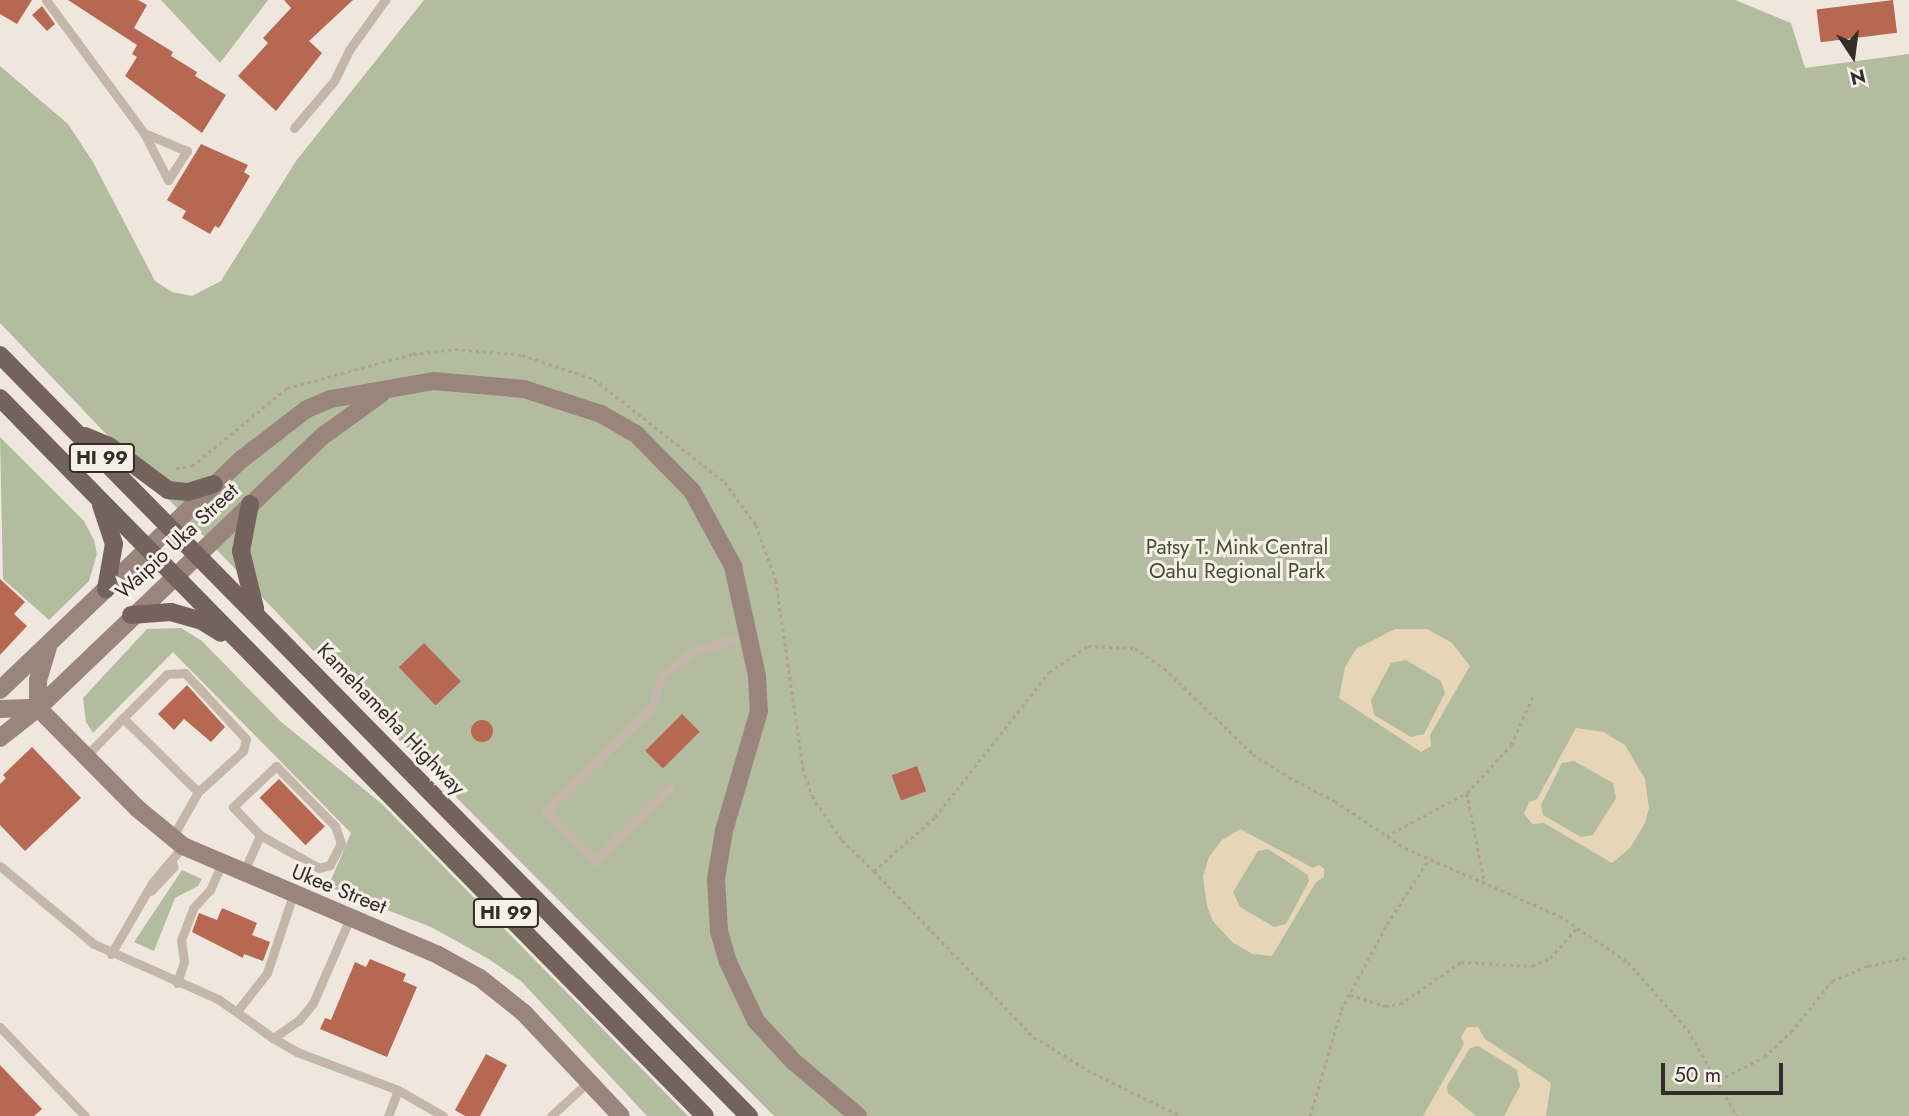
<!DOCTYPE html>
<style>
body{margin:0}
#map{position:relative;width:1909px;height:1116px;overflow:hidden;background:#efe6dd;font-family:Jost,sans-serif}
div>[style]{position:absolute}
.green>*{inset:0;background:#b3bc9e}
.sand>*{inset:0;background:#e6d5b7}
.building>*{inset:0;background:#b76853;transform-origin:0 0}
.round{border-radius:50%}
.path>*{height:2.5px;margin-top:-1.25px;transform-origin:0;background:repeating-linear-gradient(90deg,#b1a094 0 3.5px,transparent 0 7px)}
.lane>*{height:9px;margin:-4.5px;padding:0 4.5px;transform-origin:4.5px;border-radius:4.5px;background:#c5b6aa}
.secondary>*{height:18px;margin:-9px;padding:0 9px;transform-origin:9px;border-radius:9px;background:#99857c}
.primary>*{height:18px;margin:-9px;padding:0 9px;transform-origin:9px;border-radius:9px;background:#74635c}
span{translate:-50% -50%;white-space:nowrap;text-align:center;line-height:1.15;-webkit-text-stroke:6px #f7f0e8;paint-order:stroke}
.shield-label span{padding:2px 5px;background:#f7f0e8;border:2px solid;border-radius:5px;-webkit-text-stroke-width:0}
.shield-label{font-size:19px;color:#342c29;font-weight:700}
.street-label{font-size:21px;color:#342c29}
.park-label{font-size:21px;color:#444f2f}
.north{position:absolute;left:1818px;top:21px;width:70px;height:70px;-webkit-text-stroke:5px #f7f0e8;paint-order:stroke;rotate:167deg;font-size:19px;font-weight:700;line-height:28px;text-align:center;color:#342c29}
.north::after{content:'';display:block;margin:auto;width:24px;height:32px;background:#342c29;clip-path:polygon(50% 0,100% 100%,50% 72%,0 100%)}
.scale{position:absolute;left:1661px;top:1063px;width:122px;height:32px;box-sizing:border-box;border:4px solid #342c29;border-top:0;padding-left:9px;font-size:21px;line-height:24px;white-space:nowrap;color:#342c29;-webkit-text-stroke:5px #f7f0e8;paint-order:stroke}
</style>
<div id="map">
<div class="green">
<i style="clip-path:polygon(161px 0,268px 0,220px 63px)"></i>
<i style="clip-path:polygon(424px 0,1735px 0,1791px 23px,1805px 68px,1909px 54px,1909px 1116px,774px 1116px,393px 734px,0 323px,0 66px,68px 124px,93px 162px,155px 281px,172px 292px,192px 296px,221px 281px,296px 161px)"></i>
<i style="clip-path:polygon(0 437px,84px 521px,94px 540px,97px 554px,89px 581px,49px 620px,3px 579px)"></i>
<i style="clip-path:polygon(181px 628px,202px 641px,280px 721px,382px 804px,688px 1116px,647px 1116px,521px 981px,487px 958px,431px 927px,328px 887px,351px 833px,173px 652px,93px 733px,86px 722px,83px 698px,147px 629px)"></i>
<i style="clip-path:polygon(182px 870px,202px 879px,198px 886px,175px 898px,154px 951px,134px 942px)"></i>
</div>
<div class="sand">
<i style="clip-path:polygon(evenodd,1395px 629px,1427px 629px,1452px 643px,1470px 666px,1430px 735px,1431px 746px,1421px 752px,1339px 698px,1345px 667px,1356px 649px,1395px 629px,1406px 660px,1441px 681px,1445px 693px,1424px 734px,1411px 737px,1374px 715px,1371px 700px,1391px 663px,1406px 660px)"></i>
<i style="clip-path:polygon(evenodd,1576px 728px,1603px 732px,1625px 745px,1645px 779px,1649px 808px,1645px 823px,1630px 848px,1612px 863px,1544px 823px,1532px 824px,1524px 814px,1529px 802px,1537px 799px,1576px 728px,1574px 761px,1613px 783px,1616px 798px,1593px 835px,1581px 837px,1543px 815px,1541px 805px,1562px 763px,1574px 761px)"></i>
<i style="clip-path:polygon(evenodd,1240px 829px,1313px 868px,1319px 865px,1324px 869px,1324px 877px,1316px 882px,1272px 956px,1253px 954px,1233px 943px,1213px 921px,1207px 906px,1203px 876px,1209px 857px,1222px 840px,1240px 829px,1268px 849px,1308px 875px,1309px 881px,1286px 924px,1274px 927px,1240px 907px,1233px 892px,1258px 851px,1268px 849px)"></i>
<i style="clip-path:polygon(1467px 1027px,1478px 1027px,1485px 1039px,1551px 1083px,1546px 1116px,1504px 1116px,1520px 1086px,1517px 1070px,1478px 1046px,1470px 1048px,1447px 1086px,1448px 1093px,1476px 1116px,1423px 1116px,1464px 1044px,1461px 1037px)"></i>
</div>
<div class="building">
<i style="clip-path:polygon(0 0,32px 0,17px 24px,0 14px)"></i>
<i style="clip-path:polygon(68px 0,138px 0,147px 5px,134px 28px,173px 52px,171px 56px,197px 72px,195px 76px,226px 95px,202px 133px,125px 76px,137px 57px,132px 54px,137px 45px)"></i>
<i style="clip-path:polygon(284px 0,353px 0,309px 41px,322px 53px,276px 111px,238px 76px,268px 43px,263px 38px,291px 8px)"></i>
<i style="left:1893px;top:0;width:33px;height:77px;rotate:83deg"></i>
<i style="clip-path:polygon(42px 6px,55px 24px,47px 31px,32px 15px)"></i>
<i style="clip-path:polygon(201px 144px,248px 165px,244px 172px,250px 176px,219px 228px,215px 226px,210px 234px,182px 218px,186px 211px,167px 200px)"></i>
<i style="clip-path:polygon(0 579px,25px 602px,14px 614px,27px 626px,0 655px)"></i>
<i style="left:424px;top:643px;width:53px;height:35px;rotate:46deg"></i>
<i style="clip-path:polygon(187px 685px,225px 727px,211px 742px,184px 719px,174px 730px,158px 714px)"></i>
<i style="left:682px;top:714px;width:25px;height:52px;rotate:45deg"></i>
<i class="round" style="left:471px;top:720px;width:22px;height:22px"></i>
<i style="clip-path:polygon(32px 747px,81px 798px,25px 851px,0 825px,0 784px,6px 778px,3px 775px)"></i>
<i style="left:917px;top:766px;width:27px;height:27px;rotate:70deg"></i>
<i style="left:279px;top:779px;width:66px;height:27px;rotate:46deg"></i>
<i style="clip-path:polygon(222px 908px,257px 923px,252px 935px,270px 942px,263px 961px,244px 954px,243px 958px,192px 932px,199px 913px,217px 920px)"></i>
<i style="clip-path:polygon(370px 959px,406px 974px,403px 981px,417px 987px,387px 1057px,320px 1029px,325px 1018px,331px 1020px,355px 962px,366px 967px)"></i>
<i style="clip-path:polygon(486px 1054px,507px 1065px,480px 1116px,465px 1116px,455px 1110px)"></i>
<i style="clip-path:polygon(0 1065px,42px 1109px,34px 1116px,0 1116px)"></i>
</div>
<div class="path">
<i style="left:176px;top:468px;width:16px;rotate:-7deg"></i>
<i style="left:192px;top:466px;width:123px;rotate:-39.4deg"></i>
<i style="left:287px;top:388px;width:131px;rotate:-15.1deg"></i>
<i style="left:413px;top:354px;width:42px;rotate:-6.8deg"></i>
<i style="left:455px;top:349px;width:67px;rotate:5.1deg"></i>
<i style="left:522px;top:355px;width:76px;rotate:18.4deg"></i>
<i style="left:594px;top:379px;width:167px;rotate:38.2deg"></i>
<i style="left:725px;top:482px;width:53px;rotate:54.2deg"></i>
<i style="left:756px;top:525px;width:59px;rotate:70deg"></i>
<i style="left:776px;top:580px;width:190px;rotate:81.8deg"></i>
<i style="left:803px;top:768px;width:29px;rotate:72deg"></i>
<i style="left:812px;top:796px;width:53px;rotate:55.7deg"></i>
<i style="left:842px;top:840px;width:45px;rotate:44.1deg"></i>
<i style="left:874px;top:871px;width:81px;rotate:-41.5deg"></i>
<i style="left:935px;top:817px;width:184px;rotate:-51.8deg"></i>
<i style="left:1049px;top:672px;width:47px;rotate:-33.7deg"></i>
<i style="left:1088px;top:646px;width:47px;rotate:2.4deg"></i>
<i style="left:1135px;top:648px;width:35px;rotate:35deg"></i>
<i style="left:1164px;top:668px;width:124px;rotate:44deg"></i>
<i style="left:1253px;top:754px;width:43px;rotate:32.6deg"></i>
<i style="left:1289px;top:777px;width:52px;rotate:27.6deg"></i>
<i style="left:1335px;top:801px;width:84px;rotate:33.9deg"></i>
<i style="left:1405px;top:848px;width:169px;rotate:23.7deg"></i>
<i style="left:1560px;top:916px;width:82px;rotate:34.1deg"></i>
<i style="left:1628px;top:962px;width:91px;rotate:48.6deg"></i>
<i style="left:1688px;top:1030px;width:99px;rotate:60.3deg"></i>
<i style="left:1467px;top:793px;width:88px;rotate:78.8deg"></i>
<i style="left:1386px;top:836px;width:92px;rotate:-28deg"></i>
<i style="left:1467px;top:793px;width:65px;rotate:-47.5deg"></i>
<i style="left:1511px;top:745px;width:54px;rotate:-65.8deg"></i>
<i style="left:874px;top:871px;width:231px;rotate:46.1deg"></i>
<i style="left:1034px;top:1037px;width:69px;rotate:31.4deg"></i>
<i style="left:1093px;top:1073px;width:98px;rotate:26deg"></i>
<i style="left:1350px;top:995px;width:37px;rotate:17deg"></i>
<i style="left:1385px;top:1006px;width:15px;rotate:-8deg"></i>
<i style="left:1400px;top:1004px;width:74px;rotate:-34.5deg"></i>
<i style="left:1461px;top:962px;width:71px;rotate:3.2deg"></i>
<i style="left:1532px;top:966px;width:20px;rotate:-24deg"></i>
<i style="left:1550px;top:958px;width:39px;rotate:-48deg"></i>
<i style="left:1719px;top:1080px;width:51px;rotate:-27.1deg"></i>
<i style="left:1764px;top:1057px;width:37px;rotate:-43deg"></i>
<i style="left:1791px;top:1032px;width:65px;rotate:-51.2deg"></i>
<i style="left:1832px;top:981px;width:39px;rotate:-23deg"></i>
<i style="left:1868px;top:966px;width:42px;rotate:-12.4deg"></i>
<i style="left:1310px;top:1116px;width:110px;rotate:-73.7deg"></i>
<i style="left:1341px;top:1010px;width:98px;rotate:-61.9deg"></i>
<i style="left:1387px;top:924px;width:77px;rotate:-57.1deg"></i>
</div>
<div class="lane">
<i style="left:46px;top:0;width:165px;rotate:53.6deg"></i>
<i style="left:144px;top:133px;width:53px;rotate:62.9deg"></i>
<i style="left:168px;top:180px;width:35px;rotate:-57deg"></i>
<i style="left:187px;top:151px;width:47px;rotate:-157.3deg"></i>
<i style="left:294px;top:128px;width:62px;rotate:-49.6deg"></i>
<i style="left:334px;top:81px;width:34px;rotate:-64deg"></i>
<i style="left:349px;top:50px;width:62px;rotate:-54.2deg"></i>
<i style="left:123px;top:718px;width:62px;rotate:-45deg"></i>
<i style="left:167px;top:674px;width:18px;rotate:-3deg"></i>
<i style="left:185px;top:673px;width:90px;rotate:47.3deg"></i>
<i style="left:246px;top:739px;width:12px;rotate:104deg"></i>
<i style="left:243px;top:751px;width:61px;rotate:137.7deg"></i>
<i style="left:86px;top:756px;width:53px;rotate:-45.8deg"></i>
<i style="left:123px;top:718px;width:105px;rotate:44.6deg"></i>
<i style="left:198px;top:792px;width:53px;rotate:119.5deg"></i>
<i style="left:670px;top:788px;width:105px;rotate:135.8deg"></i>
<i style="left:595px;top:861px;width:71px;rotate:-135deg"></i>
<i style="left:545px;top:811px;width:149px;rotate:-44.2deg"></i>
<i style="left:652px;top:707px;width:34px;rotate:-73deg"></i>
<i style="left:662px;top:675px;width:38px;rotate:-37deg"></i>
<i style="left:692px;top:652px;width:60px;rotate:-17.5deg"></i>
<i style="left:0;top:866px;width:122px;rotate:39.7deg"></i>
<i style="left:94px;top:944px;width:136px;rotate:23.9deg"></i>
<i style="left:218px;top:999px;width:67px;rotate:35.3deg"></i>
<i style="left:243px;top:874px;width:43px;rotate:-66.4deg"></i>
<i style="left:260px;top:835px;width:39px;rotate:-134deg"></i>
<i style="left:233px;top:807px;width:59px;rotate:-43.6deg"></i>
<i style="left:276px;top:766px;width:84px;rotate:45.5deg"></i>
<i style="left:335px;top:826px;width:18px;rotate:71deg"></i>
<i style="left:341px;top:843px;width:25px;rotate:117deg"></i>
<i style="left:330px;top:865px;width:11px;rotate:165deg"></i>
<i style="left:319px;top:868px;width:68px;rotate:-150.8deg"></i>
<i style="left:151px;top:891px;width:33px;rotate:-47deg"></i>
<i style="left:173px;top:867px;width:6px;rotate:-99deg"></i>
<i style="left:350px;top:918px;width:93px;rotate:113.5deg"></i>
<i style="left:313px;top:1003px;width:22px;rotate:129deg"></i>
<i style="left:299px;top:1020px;width:32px;rotate:145deg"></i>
<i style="left:273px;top:1038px;width:28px;rotate:30deg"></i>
<i style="left:297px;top:1052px;width:108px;rotate:20.6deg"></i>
<i style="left:398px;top:1090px;width:52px;rotate:30deg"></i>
<i style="left:111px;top:954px;width:82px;rotate:-60deg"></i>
<i style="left:152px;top:883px;width:48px;rotate:-50deg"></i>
<i style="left:177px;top:983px;width:23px;rotate:-72deg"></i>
<i style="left:184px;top:961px;width:21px;rotate:-98deg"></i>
<i style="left:181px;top:940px;width:34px;rotate:-69deg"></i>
<i style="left:193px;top:908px;width:25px;rotate:-47deg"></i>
<i style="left:210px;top:890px;width:27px;rotate:-66deg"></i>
<i style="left:238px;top:1010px;width:47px;rotate:-51.9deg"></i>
<i style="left:267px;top:973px;width:82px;rotate:-71.6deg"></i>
<i style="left:0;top:1027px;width:123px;rotate:46.3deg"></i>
<i style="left:388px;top:1116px;width:28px;rotate:-69deg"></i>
<i style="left:551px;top:1116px;width:52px;rotate:-42.6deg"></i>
</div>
<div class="secondary">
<i style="left:0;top:690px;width:335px;rotate:-43.7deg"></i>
<i style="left:242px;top:459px;width:82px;rotate:-37.6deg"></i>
<i style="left:307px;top:409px;width:26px;rotate:-23deg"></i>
<i style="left:331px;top:399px;width:105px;rotate:-9.9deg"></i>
<i style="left:434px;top:381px;width:90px;rotate:5.1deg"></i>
<i style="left:524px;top:389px;width:81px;rotate:18deg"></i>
<i style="left:601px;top:414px;width:40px;rotate:29.7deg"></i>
<i style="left:636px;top:434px;width:80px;rotate:45.5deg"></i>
<i style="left:692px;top:491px;width:85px;rotate:61.3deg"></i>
<i style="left:733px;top:566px;width:113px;rotate:77.7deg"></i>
<i style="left:757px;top:676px;width:35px;rotate:87deg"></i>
<i style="left:759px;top:711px;width:125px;rotate:106.3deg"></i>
<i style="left:724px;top:831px;width:49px;rotate:99.5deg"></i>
<i style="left:716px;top:879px;width:52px;rotate:86.7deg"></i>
<i style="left:719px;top:931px;width:32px;rotate:74deg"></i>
<i style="left:728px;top:962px;width:65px;rotate:64.6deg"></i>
<i style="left:756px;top:1021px;width:54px;rotate:47.2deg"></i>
<i style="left:793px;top:1061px;width:85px;rotate:40.2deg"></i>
<i style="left:38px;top:708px;width:142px;rotate:45.3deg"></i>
<i style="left:138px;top:809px;width:58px;rotate:39.4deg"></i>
<i style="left:183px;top:846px;width:277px;rotate:23.1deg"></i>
<i style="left:438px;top:955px;width:48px;rotate:28.7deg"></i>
<i style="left:480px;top:978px;width:56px;rotate:38.5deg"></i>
<i style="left:524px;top:1013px;width:141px;rotate:46.7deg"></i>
<i style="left:38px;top:708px;width:28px;rotate:-90deg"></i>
<i style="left:38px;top:680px;width:34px;rotate:-73deg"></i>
<i style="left:0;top:709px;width:38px;rotate:-2deg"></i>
<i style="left:0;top:738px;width:48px;rotate:-38.3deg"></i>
<i style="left:38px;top:708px;width:395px;rotate:-43.7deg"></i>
<i style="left:324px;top:435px;width:70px;rotate:-35.7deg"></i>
</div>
<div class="primary">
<i style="left:0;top:355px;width:1068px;rotate:45.46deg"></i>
<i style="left:0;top:398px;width:1006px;rotate:45.52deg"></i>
<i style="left:85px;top:436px;width:26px;rotate:23deg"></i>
<i style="left:109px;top:446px;width:74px;rotate:36.7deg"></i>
<i style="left:168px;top:490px;width:20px;rotate:6deg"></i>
<i style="left:188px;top:492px;width:27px;rotate:-17deg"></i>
<i style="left:250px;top:504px;width:48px;rotate:100.8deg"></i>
<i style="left:241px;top:551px;width:59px;rotate:76.2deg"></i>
<i style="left:101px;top:505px;width:41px;rotate:71.6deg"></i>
<i style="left:114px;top:544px;width:46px;rotate:100.1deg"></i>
<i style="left:131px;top:615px;width:40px;rotate:-4.3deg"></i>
<i style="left:171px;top:612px;width:32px;rotate:16deg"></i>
<i style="left:202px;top:621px;width:22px;rotate:32deg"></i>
</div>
<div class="shield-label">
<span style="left:102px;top:458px">HI 99</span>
<span style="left:506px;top:913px">HI 99</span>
</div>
<div class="street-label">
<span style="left:177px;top:541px;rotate:-43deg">Waipio Uka Street</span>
<span style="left:391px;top:719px;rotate:46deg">Kamehameha Highway</span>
<span style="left:339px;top:889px;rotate:22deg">Ukee Street</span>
</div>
<div class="park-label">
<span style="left:1237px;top:559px">Patsy T. Mink Central<br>Oahu Regional Park</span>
</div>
<div class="north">N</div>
<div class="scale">50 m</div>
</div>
